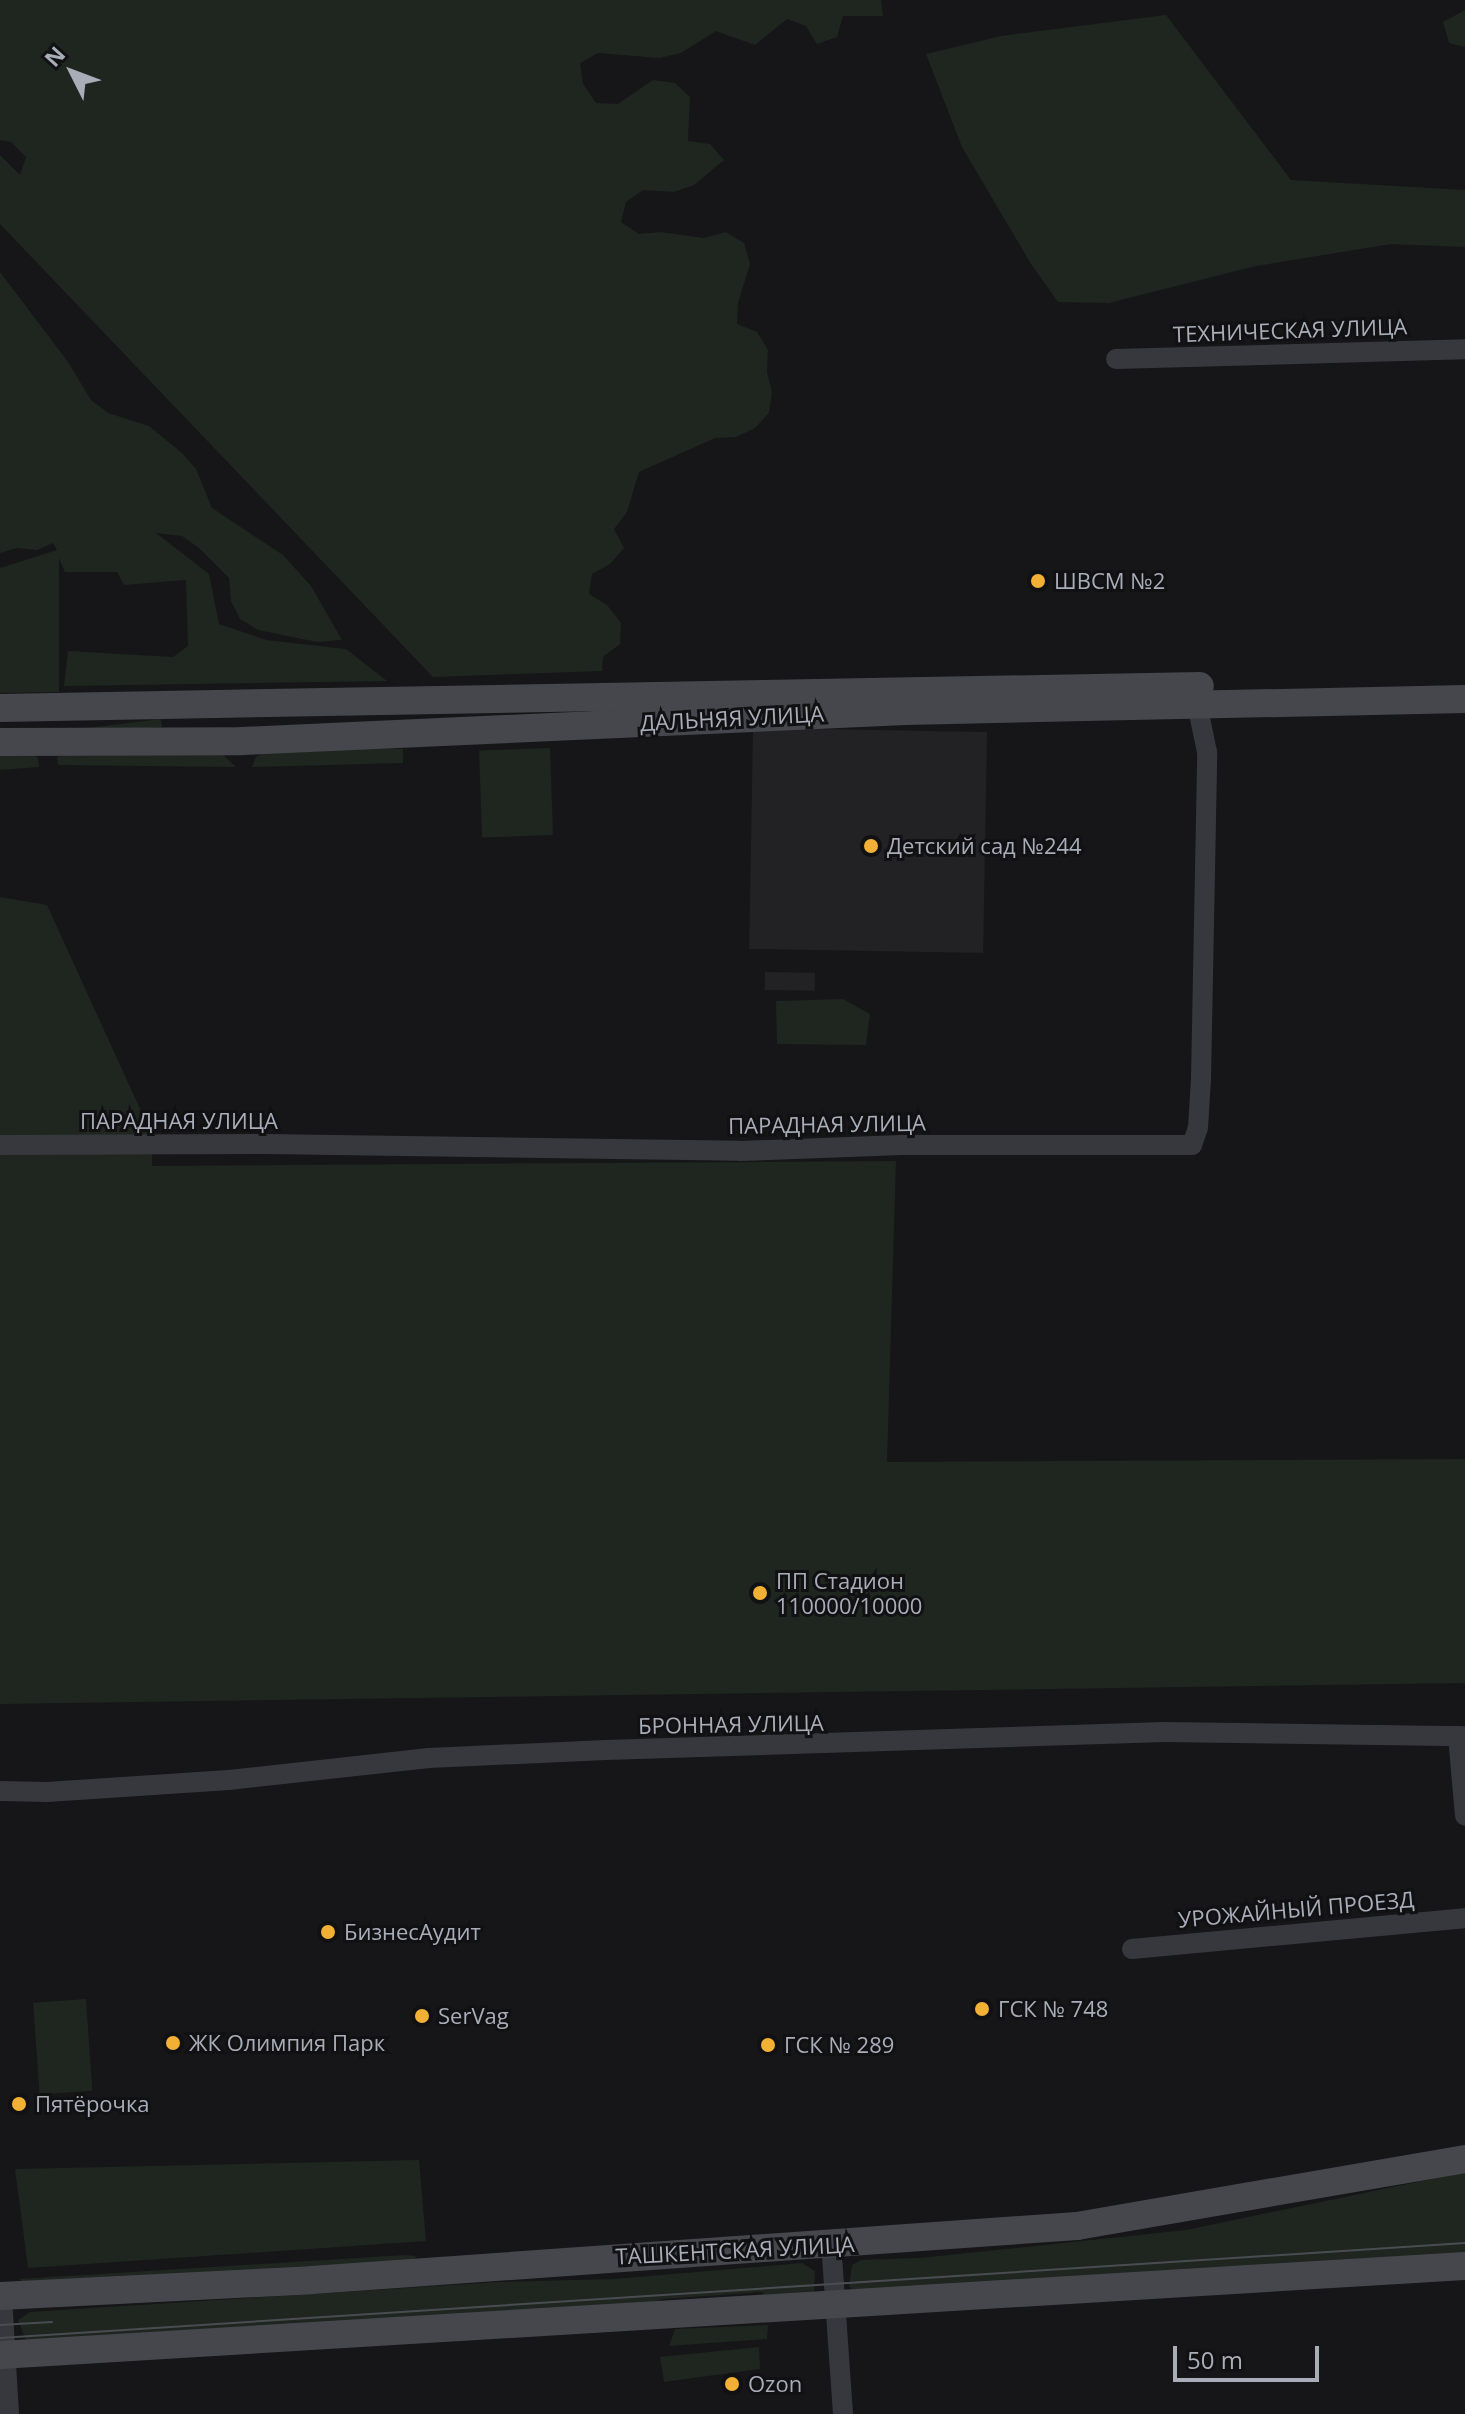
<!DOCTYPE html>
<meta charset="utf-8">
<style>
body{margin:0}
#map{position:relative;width:1465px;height:2414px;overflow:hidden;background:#161618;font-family:"Open Sans",sans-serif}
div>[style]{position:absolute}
.built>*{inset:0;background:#222225;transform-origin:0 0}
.green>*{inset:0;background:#1e261f;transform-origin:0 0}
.street>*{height:20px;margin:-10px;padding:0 10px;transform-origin:10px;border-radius:10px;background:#37383d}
.secondary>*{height:28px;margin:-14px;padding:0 14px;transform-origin:14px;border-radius:14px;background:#45474d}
.tram>*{height:2px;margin:-1px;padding:0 1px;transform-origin:1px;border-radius:1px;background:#4a4c52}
.dots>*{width:22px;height:22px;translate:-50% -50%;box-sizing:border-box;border:4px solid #111113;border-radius:50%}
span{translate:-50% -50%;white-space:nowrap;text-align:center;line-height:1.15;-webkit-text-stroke:6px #111113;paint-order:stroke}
.street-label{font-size:22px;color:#a8adb8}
.poi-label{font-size:22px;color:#a8adb8}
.left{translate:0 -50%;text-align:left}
.north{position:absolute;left:32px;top:32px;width:80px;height:80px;-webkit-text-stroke:6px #111113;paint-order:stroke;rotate:312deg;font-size:22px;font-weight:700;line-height:32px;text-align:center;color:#a8adb8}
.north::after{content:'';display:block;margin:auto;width:28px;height:36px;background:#a8adb8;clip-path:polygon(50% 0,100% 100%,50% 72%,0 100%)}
.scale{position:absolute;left:1173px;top:2346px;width:146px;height:36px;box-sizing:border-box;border:4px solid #a8adb8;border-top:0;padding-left:10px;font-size:24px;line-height:28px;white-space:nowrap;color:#a8adb8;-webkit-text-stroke:6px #111113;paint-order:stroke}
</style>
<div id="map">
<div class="built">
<i style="left:987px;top:732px;width:221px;height:234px;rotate:91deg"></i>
<i style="left:765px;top:972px;width:50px;height:18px;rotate:1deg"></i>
</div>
<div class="green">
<i style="clip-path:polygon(0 0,881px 0,883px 16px,843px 16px,837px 37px,817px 44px,806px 26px,787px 19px,755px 45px,716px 31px,681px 53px,659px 58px,598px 53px,580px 63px,583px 84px,596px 103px,618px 104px,653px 80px,675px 83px,690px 97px,688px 141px,710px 144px,724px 160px,694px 185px,674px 192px,643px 190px,626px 202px,621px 222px,639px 234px,660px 232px,704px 238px,726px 232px,744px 243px,750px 264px,738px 303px,737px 324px,757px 332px,768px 350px,767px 372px,772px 392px,769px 413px,755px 428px,736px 437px,715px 438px,639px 472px,627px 512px,614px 529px,624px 548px,610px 564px,592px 574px,589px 594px,607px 605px,621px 623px,620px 644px,603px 657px,602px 671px,433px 677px,0 224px,0 155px,20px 175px,26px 157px,11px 142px,0 140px)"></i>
<i style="clip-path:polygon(1465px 10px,1465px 47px,1449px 43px,1443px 22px)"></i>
<i style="clip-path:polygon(1166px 15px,1291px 180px,1465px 190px,1465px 247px,1391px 244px,1256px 266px,1109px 303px,1058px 302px,1031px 264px,962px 147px,926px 54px,1001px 36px)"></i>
<i style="clip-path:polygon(0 272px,68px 362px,91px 400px,108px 413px,149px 426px,182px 453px,196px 469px,212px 508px,283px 555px,311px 586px,342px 640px,317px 642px,258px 630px,240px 619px,231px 601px,229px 578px,199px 548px,182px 536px,156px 533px,209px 574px,219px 624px,266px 640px,346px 649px,387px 681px,64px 686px,68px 651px,173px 657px,188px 646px,186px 580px,124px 585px,117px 572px,65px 572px,59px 558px,59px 692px,0 693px,0 568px,57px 550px,53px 543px,37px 550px,17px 548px,0 553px)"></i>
<i style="left:161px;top:719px;width:8px;height:161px;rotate:83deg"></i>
<i style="clip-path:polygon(355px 748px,403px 749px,403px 763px,252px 767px,256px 757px,270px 750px)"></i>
<i style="left:550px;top:748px;width:87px;height:71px;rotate:88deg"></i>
<i style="clip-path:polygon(219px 751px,236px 767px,58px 765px,57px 757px,66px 752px)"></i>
<i style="clip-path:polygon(30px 753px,38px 758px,39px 767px,0 770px,0 754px)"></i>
<i style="clip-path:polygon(0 897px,47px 905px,152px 1135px,152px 1166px,896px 1161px,887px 1462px,1465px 1459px,1465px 1683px,0 1704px)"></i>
<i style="clip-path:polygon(843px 999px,870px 1014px,866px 1045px,777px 1044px,776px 1001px)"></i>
<i style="left:86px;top:1999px;width:92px;height:53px;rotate:86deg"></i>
<i style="clip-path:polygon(419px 2160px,426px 2241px,28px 2268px,15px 2169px)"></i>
<i style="clip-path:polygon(1465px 2172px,1465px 2256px,857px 2296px,849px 2286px,852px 2265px,861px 2260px,920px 2258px,1186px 2230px)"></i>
<i style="clip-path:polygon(405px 2255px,417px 2256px,404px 2267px,27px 2288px,20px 2279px)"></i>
<i style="clip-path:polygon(802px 2263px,815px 2271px,814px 2295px,764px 2298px,763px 2292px,663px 2299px,613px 2312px,27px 2343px,18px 2320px,30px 2312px,499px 2282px,614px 2279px)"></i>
<i style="clip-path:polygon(768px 2325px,767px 2339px,669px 2346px,675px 2329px)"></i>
<i style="clip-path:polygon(759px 2347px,760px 2369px,664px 2382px,660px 2357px)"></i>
</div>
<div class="street">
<i style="left:1116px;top:359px;width:349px;rotate:-1.6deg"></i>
<i style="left:0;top:1145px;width:265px;rotate:-0.2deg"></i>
<i style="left:265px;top:1144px;width:475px;rotate:0.8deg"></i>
<i style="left:740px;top:1151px;width:162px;rotate:-2.1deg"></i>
<i style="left:902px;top:1145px;width:290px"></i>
<i style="left:1192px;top:1145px;width:18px;rotate:-71deg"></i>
<i style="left:1198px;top:1128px;width:49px;rotate:-86.5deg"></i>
<i style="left:1201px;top:1079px;width:327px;rotate:-88.9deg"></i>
<i style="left:1207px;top:752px;width:59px;rotate:-101.7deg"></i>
<i style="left:1458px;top:1736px;width:80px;rotate:85deg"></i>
<i style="left:0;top:1791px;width:47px;rotate:1.2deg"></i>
<i style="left:47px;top:1792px;width:182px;rotate:-3.8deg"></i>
<i style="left:229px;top:1780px;width:201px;rotate:-6.3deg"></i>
<i style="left:429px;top:1758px;width:177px;rotate:-2.6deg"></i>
<i style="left:606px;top:1750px;width:559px;rotate:-1.84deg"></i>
<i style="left:1165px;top:1732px;width:300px;rotate:0.8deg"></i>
<i style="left:1132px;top:1949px;width:334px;rotate:-5.3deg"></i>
<i style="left:831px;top:2242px;width:172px;rotate:86deg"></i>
<i style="left:2px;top:2296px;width:118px;rotate:86.6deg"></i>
</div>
<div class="secondary">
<i style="left:0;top:708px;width:1200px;rotate:-1.05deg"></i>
<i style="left:0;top:742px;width:242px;rotate:-0.2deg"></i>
<i style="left:242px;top:741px;width:664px;rotate:-2.59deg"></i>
<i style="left:905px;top:711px;width:560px;rotate:-1.23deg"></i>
<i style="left:0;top:2296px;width:312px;rotate:-2.9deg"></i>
<i style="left:312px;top:2280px;width:767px;rotate:-4.04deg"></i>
<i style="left:1077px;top:2226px;width:394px;rotate:-9.8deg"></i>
<i style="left:0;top:2355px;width:1468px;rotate:-3.48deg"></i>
</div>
<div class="tram">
<i style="left:0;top:2325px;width:52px;rotate:-3.3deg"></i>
<i style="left:0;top:2338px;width:1468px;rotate:-3.71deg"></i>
</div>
<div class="dots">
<i style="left:1038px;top:581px;background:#f2b134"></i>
<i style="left:871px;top:846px;background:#f2b134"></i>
<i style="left:760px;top:1593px;background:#f2b134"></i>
<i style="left:328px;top:1932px;background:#f2b134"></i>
<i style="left:982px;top:2009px;background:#f2b134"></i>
<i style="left:422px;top:2016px;background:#f2b134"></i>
<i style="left:173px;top:2043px;background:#f2b134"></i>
<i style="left:768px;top:2045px;background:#f2b134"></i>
<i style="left:19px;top:2104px;background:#f2b134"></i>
<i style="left:732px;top:2384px;background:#f2b134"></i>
</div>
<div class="street-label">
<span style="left:1290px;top:330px;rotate:-2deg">ТЕХНИЧЕСКАЯ УЛИЦА</span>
<span style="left:732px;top:718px;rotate:-3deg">ДАЛЬНЯЯ УЛИЦА</span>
<span style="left:179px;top:1121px">ПАРАДНАЯ УЛИЦА</span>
<span style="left:827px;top:1124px;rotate:-1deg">ПАРАДНАЯ УЛИЦА</span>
<span style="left:731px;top:1724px;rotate:-1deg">БРОННАЯ УЛИЦА</span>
<span style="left:1296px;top:1909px;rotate:-5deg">УРОЖАЙНЫЙ ПРОЕЗД</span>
<span style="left:735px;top:2250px;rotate:-3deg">ТАШКЕНТСКАЯ УЛИЦА</span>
</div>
<div class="poi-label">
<span class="left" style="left:1054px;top:581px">ШВСМ №2</span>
<span class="left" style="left:887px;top:846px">Детский сад №244</span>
<span class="left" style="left:776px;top:1593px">ПП Стадион<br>110000/10000</span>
<span class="left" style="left:344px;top:1932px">БизнесАудит</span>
<span class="left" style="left:998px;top:2009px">ГСК № 748</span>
<span class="left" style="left:438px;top:2016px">SerVag</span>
<span class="left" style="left:189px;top:2043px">ЖК Олимпия Парк</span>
<span class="left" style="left:784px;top:2045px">ГСК № 289</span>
<span class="left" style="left:35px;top:2104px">Пятёрочка</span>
<span class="left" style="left:748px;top:2384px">Ozon</span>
</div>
<div class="north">N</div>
<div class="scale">50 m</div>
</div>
